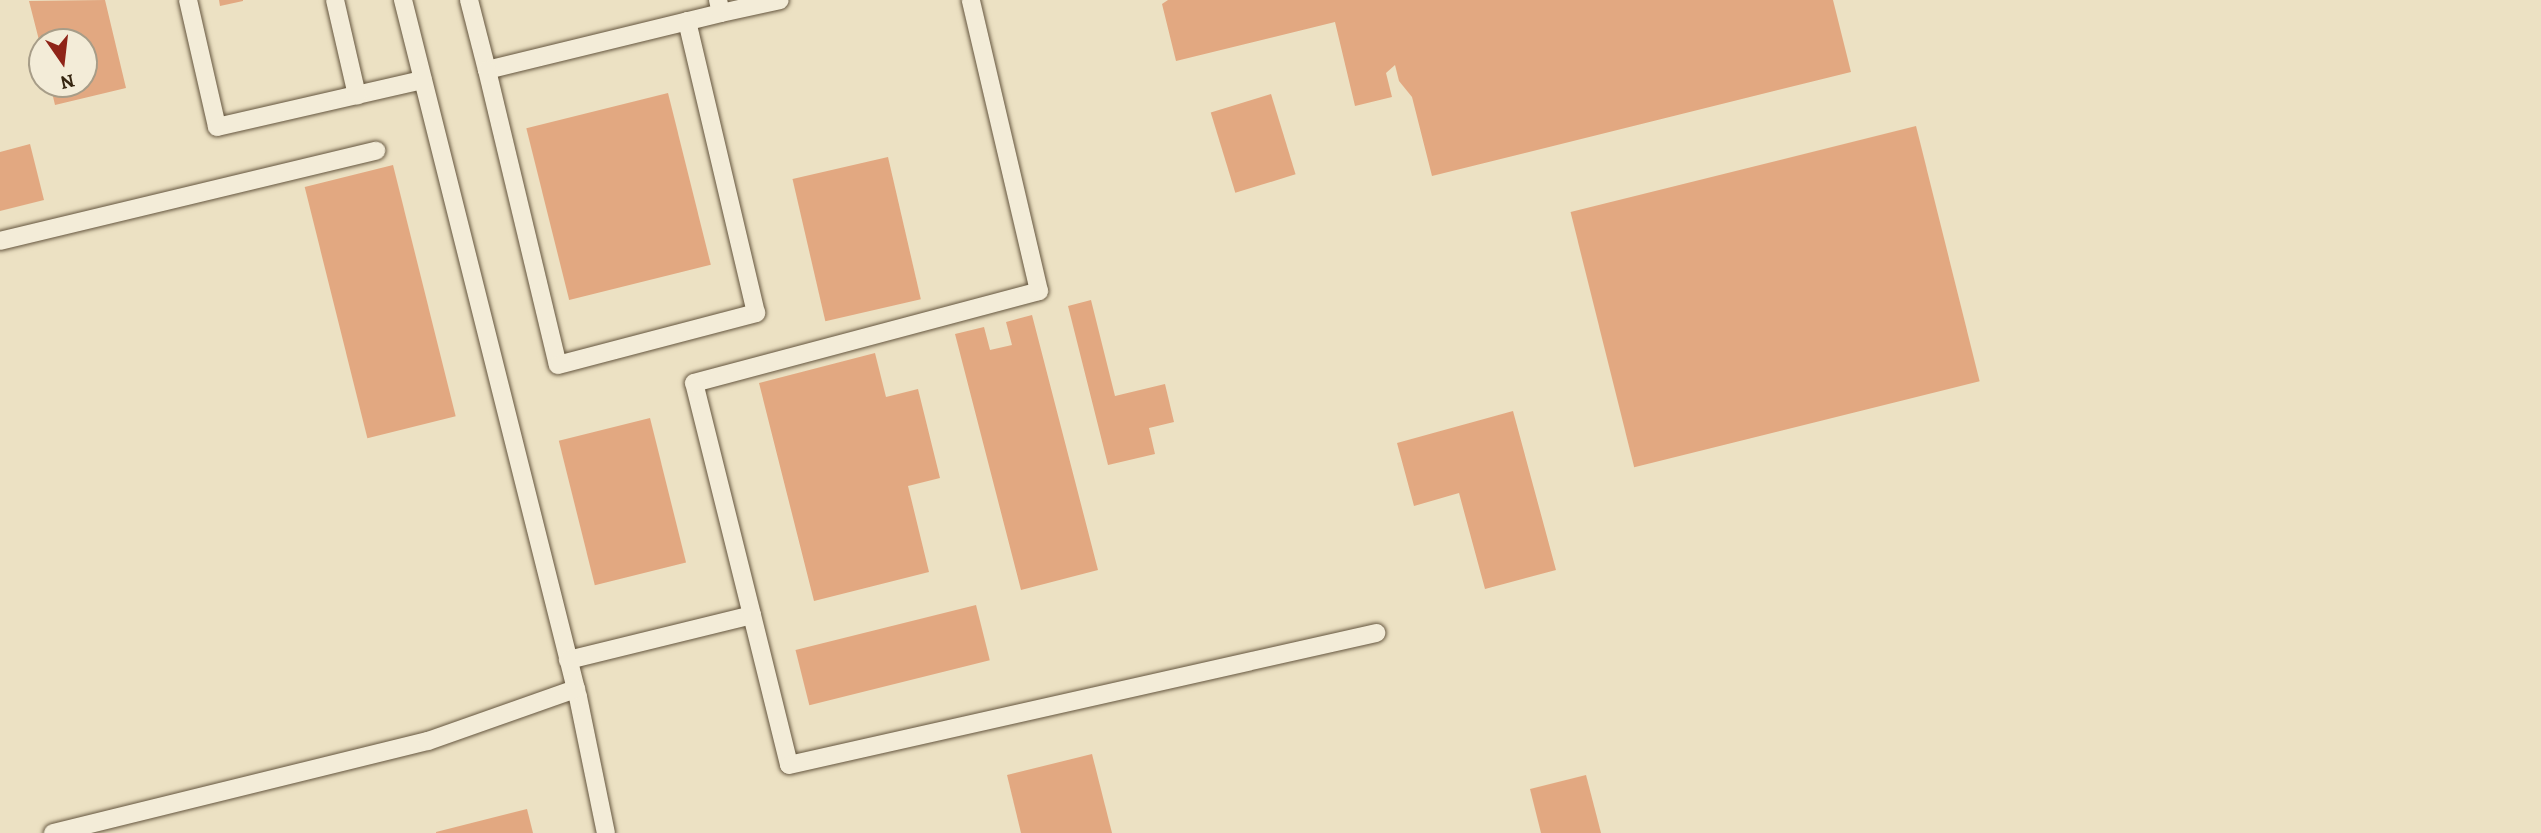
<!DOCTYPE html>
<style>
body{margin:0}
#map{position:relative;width:2541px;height:833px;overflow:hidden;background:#ece1c3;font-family:Alegreya,serif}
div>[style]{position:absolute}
.building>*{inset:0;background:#e2a881;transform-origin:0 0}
.roads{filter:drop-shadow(0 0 2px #64553e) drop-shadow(0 0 2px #64553e)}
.lane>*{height:18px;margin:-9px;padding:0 9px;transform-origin:9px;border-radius:9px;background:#f3ecd8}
span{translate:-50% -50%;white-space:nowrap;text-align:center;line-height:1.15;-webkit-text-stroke:5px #f3ecd8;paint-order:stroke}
.north{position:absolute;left:28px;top:28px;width:70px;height:70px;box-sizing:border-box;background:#f3ecd8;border:2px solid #a79d88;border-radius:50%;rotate:166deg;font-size:19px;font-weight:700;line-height:28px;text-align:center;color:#362611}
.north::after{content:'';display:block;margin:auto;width:24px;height:32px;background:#8f2418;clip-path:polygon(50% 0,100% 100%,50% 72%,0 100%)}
</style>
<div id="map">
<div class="building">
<i style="clip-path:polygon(105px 0,126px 88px,55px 105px,50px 84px,84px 84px,84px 42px,42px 42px,41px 48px,29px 1px)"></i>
<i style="clip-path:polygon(219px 0,243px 0,243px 1px,220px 6px)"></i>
<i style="clip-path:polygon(1168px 0,1833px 0,1851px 72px,1432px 176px,1412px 97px,1399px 81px,1395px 65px,1386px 73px,1392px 97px,1355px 106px,1335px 22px,1176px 61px,1162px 4px)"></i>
<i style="left:668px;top:93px;width:177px;height:146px;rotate:76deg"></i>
<i style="left:1271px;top:94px;width:84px;height:63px;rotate:73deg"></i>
<i style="left:1916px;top:126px;width:263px;height:356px;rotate:76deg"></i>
<i style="clip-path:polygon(30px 144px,44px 200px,0 211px,0 152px)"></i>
<i style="left:888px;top:157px;width:146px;height:98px;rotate:77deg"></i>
<i style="left:393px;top:165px;width:259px;height:91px;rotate:76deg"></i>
<i style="clip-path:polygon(1091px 300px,1115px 396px,1165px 384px,1174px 422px,1149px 428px,1155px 454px,1108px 465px,1068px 306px)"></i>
<i style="clip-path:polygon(1032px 315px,1098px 570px,1021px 590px,955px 334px,984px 327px,990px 350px,1012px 345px,1006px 322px)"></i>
<i style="clip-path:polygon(875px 353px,886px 397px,918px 389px,940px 478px,908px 486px,929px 572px,814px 601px,759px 383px)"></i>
<i style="clip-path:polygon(1513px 411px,1556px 570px,1485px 589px,1459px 493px,1414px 506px,1397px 443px)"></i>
<i style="left:650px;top:418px;width:149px;height:94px;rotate:76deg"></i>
<i style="left:976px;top:605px;width:57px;height:186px;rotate:76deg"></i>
<i style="clip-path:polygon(1092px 754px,1112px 833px,1021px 833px,1007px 775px)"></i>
<i style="clip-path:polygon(1586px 775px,1601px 833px,1541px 833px,1530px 789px)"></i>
<i style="clip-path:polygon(527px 809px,533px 833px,436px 833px,436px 832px)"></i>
</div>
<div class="roads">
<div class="lane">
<i style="left:188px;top:0;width:130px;rotate:77.1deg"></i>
<i style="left:217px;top:127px;width:211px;rotate:-12.9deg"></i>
<i style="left:335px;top:0;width:98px;rotate:77deg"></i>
<i style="left:403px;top:0;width:719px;rotate:75.91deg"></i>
<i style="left:578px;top:697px;width:139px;rotate:78.4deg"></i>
<i style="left:469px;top:0;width:72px;rotate:75.6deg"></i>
<i style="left:487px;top:70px;width:241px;rotate:-13.7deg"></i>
<i style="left:718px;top:0;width:13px;rotate:77deg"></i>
<i style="left:721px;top:13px;width:60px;rotate:-12.4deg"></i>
<i style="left:487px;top:70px;width:303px;rotate:76.5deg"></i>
<i style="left:558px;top:365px;width:205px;rotate:-14.7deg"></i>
<i style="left:756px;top:313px;width:300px;rotate:-103.3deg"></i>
<i style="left:0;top:241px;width:387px;rotate:-13.5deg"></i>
<i style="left:752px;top:615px;width:239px;rotate:-104deg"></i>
<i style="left:694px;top:383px;width:357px;rotate:-14.9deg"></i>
<i style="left:1039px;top:291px;width:299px;rotate:-103.2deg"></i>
<i style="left:568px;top:660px;width:189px;rotate:-13.7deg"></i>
<i style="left:752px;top:615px;width:154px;rotate:76.1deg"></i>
<i style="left:789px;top:765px;width:602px;rotate:-12.67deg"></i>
<i style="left:53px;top:833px;width:386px;rotate:-13.8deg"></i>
<i style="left:428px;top:741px;width:157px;rotate:-19.4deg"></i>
</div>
</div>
<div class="north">N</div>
</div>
